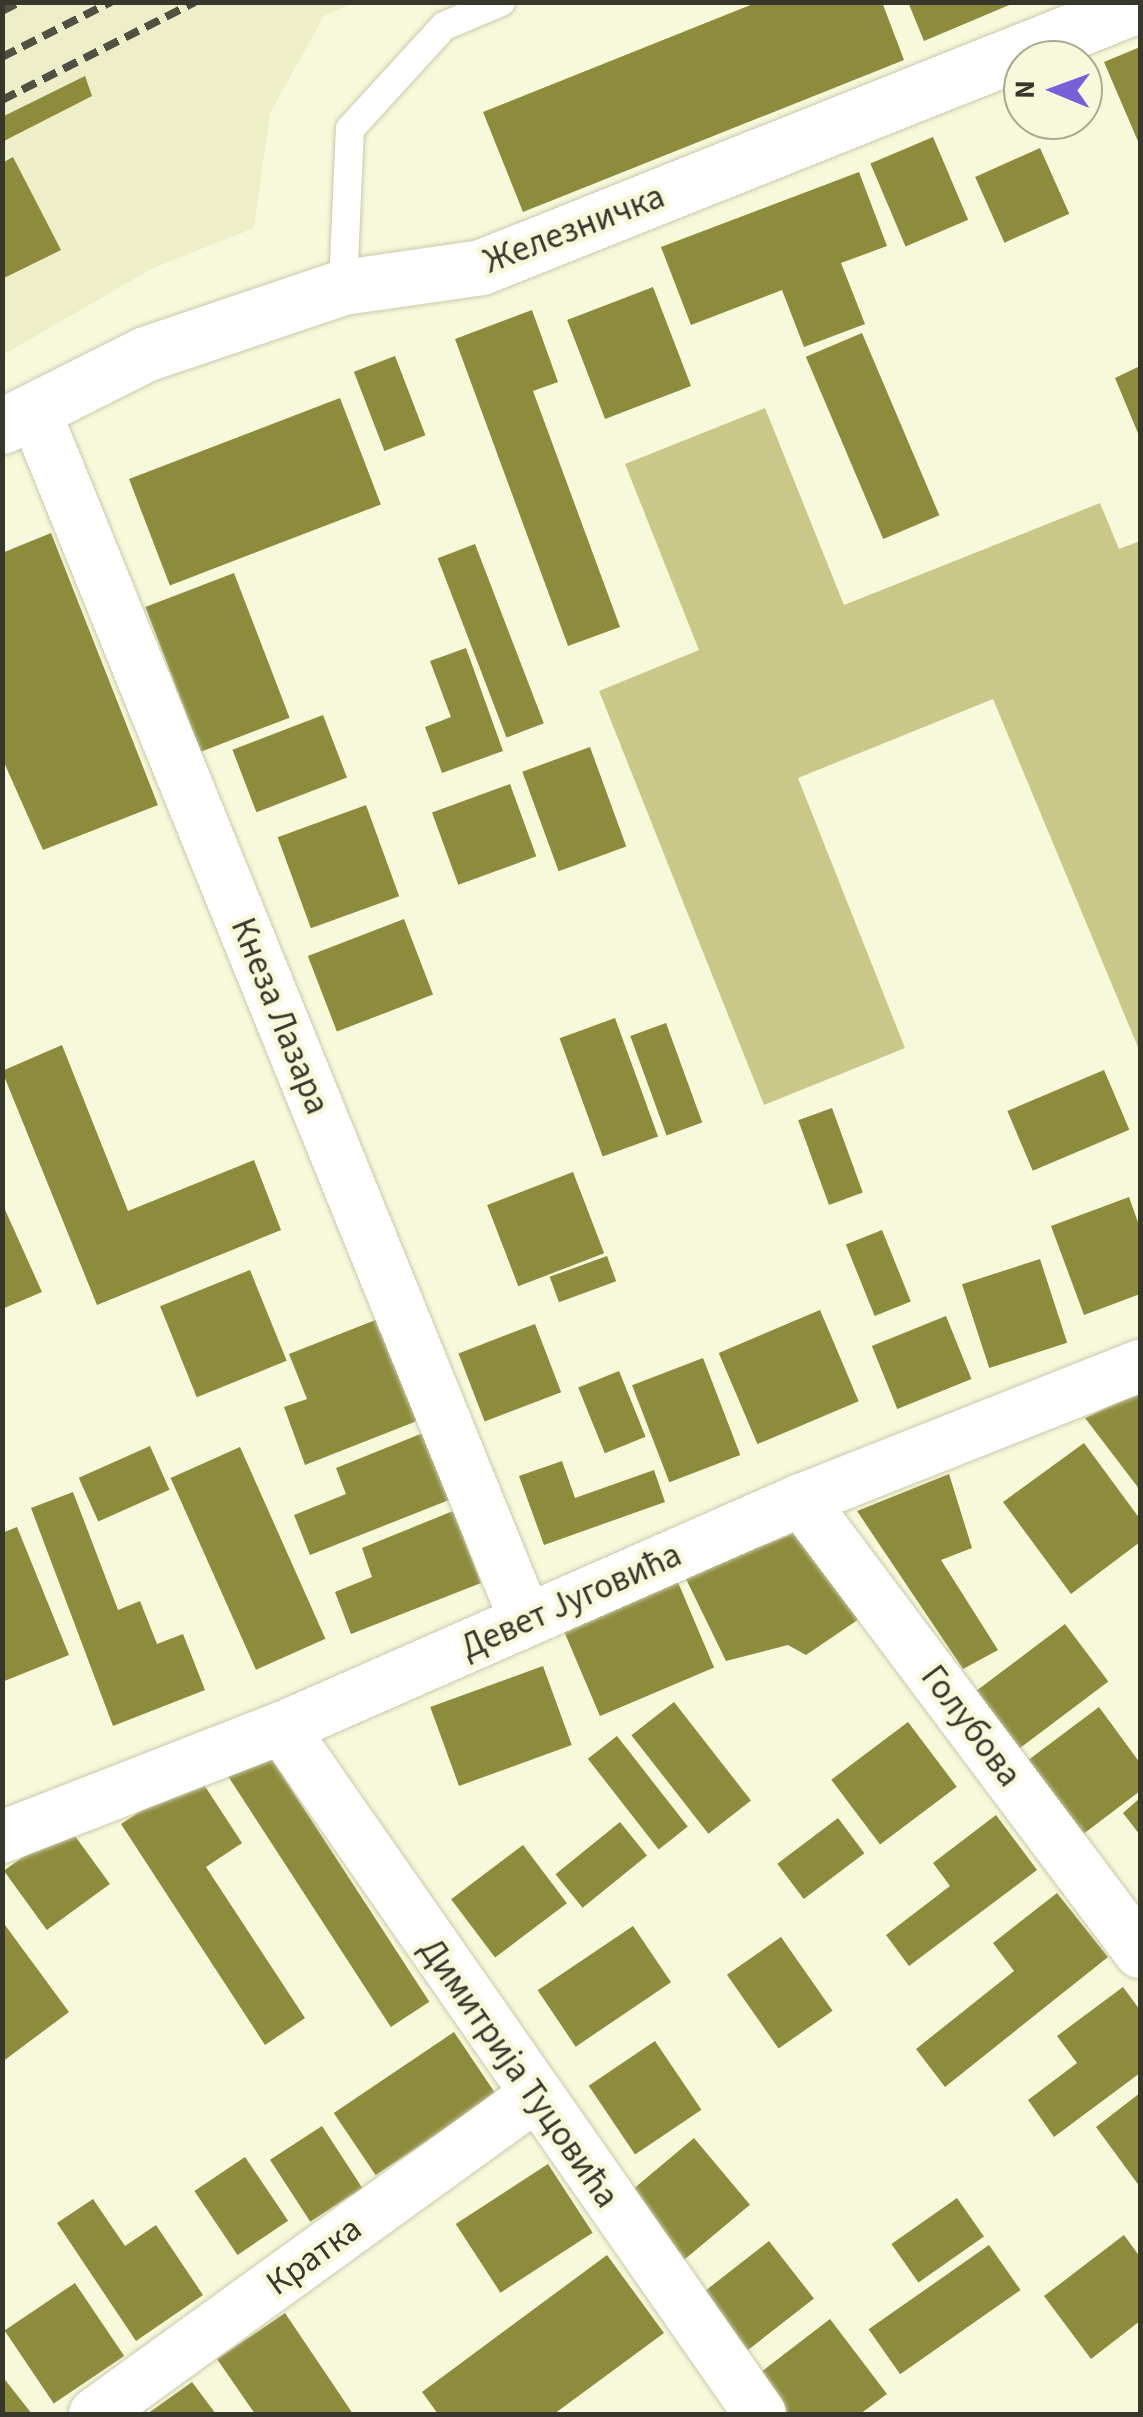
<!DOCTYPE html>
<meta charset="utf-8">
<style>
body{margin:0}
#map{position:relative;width:1143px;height:2417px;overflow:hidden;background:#f8f9db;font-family:"Source Sans 3",sans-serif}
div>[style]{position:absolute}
.built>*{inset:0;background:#eeeec8}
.green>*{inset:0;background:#c9c888}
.building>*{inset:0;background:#8d8b3c;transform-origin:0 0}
.roads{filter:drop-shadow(0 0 2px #c9c9ac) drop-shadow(0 0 2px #c9c9ac)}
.lane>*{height:28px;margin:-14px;padding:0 14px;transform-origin:14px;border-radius:14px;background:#fff}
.street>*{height:52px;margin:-26px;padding:0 26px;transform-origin:26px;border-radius:26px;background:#fff}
.secondary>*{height:55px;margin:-27.5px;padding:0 27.5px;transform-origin:27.5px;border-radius:27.5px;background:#fff}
.rail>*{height:8px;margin-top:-4px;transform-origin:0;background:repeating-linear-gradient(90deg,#515143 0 15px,transparent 0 23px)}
span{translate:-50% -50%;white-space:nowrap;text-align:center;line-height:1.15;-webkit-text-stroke:9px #f8f9db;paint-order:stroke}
.street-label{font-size:35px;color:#37372b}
.frame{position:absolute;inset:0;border:5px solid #37372b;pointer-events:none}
.north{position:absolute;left:1003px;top:40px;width:100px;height:100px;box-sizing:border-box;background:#f8f9db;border:2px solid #abab95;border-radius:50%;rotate:271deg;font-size:28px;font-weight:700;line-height:40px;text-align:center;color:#37372b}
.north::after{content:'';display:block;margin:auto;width:35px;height:45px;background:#7560da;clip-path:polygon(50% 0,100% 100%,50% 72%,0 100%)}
</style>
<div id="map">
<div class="built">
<i style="clip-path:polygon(3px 3px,353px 3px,324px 16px,270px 113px,254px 228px,151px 269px,3px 355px)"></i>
</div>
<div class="green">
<i style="clip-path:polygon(765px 408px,844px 605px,1100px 503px,1119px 549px,1140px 541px,1140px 1052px,993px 699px,798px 778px,905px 1048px,764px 1105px,599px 691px,699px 650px,625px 464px)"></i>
</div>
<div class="building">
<i style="clip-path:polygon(758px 2px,882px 2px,904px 60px,523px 212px,483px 112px)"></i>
<i style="clip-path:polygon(908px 2px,1014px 2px,1014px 3px,924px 41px)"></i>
<i style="clip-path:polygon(1140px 47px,1140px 146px,1104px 62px)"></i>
<i style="clip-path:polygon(85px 76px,92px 96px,2px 142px,2px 117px)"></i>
<i style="left:933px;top:137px;width:90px;height:68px;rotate:67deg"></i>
<i style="left:1040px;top:148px;width:72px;height:71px;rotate:66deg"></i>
<i style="clip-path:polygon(13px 157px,61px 250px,2px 279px,2px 163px)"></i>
<i style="clip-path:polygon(859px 172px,887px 246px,841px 263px,865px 324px,804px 347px,782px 290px,691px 325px,661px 247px)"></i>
<i style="left:653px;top:287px;width:106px;height:92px;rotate:69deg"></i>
<i style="clip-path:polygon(532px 310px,558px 382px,533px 391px,620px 627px,568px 646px,455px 339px)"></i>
<i style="left:862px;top:333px;width:198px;height:61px;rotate:67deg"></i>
<i style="left:395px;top:356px;width:85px;height:44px;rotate:69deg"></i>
<i style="clip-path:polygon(1140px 366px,1140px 438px,1115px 378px)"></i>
<i style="left:340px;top:398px;width:114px;height:226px;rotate:69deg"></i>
<i style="clip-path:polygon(51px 533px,158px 805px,43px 850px,2px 758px,2px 553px)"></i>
<i style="left:475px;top:544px;width:192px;height:40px;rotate:69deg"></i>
<i style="left:234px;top:573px;width:155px;height:95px;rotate:69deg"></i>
<i style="clip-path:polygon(466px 648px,503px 751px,442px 773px,425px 727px,451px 717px,430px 661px)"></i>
<i style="left:323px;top:715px;width:67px;height:97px;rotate:69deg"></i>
<i style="left:590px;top:747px;width:106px;height:72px;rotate:70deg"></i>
<i style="left:510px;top:784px;width:77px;height:83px;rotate:70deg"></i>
<i style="left:366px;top:805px;width:97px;height:94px;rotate:70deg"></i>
<i style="left:404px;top:919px;width:81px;height:103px;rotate:69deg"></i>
<i style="left:615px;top:1018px;width:126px;height:59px;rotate:70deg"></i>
<i style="left:666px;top:1023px;width:106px;height:38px;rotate:70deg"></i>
<i style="clip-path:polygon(62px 1045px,128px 1211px,254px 1160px,281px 1230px,97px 1305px,2px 1071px)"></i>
<i style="left:1104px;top:1070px;width:65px;height:105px;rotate:67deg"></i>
<i style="left:832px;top:1108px;width:90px;height:36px;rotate:70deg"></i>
<i style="left:573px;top:1172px;width:87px;height:92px;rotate:69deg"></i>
<i style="clip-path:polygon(1129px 1197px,1140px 1228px,1140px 1294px,1084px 1315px,1051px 1226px)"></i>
<i style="clip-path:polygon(2px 1203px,42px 1292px,2px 1309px)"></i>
<i style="left:882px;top:1230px;width:77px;height:39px;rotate:68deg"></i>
<i style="left:607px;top:1256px;width:27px;height:61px;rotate:70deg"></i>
<i style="left:1040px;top:1259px;width:88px;height:82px;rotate:72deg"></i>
<i style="left:250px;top:1270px;width:98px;height:97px;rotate:68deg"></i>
<i style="left:820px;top:1310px;width:99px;height:110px;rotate:67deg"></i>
<i style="left:946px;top:1316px;width:68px;height:80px;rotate:68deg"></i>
<i style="clip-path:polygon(378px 1319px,417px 1421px,305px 1465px,284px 1407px,307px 1399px,289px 1354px)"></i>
<i style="left:535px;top:1324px;width:73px;height:82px;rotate:69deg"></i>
<i style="left:703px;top:1358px;width:104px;height:76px;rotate:69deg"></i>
<i style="left:619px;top:1371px;width:71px;height:44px;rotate:68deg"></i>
<i style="clip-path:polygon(1140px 1392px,1140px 1490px,1085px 1418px)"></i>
<i style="clip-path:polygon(423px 1433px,449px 1500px,310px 1555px,294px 1515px,346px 1494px,336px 1468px)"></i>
<i style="clip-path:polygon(1084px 1443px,1140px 1519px,1140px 1542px,1071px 1594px,1003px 1502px)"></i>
<i style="left:150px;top:1446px;width:48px;height:78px;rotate:66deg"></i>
<i style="left:240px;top:1447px;width:210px;height:76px;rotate:66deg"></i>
<i style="clip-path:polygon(562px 1461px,575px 1498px,654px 1470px,665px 1502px,544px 1545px,519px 1476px)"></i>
<i style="clip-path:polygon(949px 1474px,972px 1548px,941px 1560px,998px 1650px,963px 1669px,857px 1511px)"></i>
<i style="clip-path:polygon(73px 1492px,118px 1610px,140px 1601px,157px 1644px,183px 1634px,205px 1690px,113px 1726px,31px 1508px)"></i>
<i style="clip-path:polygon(453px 1511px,481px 1583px,351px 1634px,335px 1592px,372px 1577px,362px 1548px)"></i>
<i style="clip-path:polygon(17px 1527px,69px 1655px,2px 1682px,2px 1533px)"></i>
<i style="clip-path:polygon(799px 1531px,859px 1619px,806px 1655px,788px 1645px,726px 1661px,685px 1577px)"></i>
<i style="left:677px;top:1580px;width:95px;height:124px;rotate:67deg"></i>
<i style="left:1065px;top:1624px;width:72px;height:113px;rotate:53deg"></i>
<i style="left:543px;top:1666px;width:84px;height:120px;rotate:70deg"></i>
<i style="left:674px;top:1702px;width:125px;height:54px;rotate:52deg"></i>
<i style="clip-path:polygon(1099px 1707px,1140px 1763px,1140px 1791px,1078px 1838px,1023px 1764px)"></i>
<i style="left:908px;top:1722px;width:81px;height:96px;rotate:53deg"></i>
<i style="left:617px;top:1736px;width:115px;height:37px;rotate:52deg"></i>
<i style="left:260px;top:1741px;width:311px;height:46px;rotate:57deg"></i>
<i style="clip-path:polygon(197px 1774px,242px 1843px,206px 1867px,305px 2018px,265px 2045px,121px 1824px)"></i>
<i style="clip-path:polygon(1140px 1798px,1140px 1835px,1123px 1813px)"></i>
<i style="clip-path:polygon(996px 1815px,1037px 1870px,909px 1966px,886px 1935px,950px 1886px,933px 1863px)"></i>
<i style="left:838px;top:1818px;width:44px;height:76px;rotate:53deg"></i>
<i style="left:620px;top:1822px;width:43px;height:83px;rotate:51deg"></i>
<i style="left:67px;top:1825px;width:73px;height:78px;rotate:54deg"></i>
<i style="left:523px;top:1845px;width:73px;height:90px;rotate:53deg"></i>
<i style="clip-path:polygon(1057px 1893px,1108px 1957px,945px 2087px,916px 2049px,1014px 1971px,993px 1943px)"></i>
<i style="clip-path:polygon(2px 1921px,69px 2012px,2px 2062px)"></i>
<i style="left:633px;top:1926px;width:68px;height:115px;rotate:56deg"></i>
<i style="left:781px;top:1937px;width:90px;height:66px;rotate:55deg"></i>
<i style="clip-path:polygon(1123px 1987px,1140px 2010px,1140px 2073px,1054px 2137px,1028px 2100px,1077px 2063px,1057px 2036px)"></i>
<i style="left:454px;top:2032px;width:75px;height:145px;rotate:56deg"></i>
<i style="left:655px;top:2041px;width:83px;height:80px;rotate:56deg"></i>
<i style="clip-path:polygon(1140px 2093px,1140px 2187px,1096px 2127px)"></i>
<i style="left:322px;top:2126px;width:74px;height:62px;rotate:57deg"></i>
<i style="left:694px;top:2138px;width:87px;height:87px;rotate:50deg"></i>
<i style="left:245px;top:2157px;width:77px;height:61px;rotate:56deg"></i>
<i style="left:548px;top:2164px;width:82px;height:110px;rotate:57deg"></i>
<i style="left:957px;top:2198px;width:47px;height:80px;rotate:55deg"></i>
<i style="clip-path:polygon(93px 2199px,125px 2246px,156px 2225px,203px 2295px,136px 2341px,57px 2223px)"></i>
<i style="clip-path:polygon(1124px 2235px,1140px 2257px,1140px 2321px,1091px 2359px,1044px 2296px)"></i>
<i style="left:769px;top:2241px;width:73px;height:84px;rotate:52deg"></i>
<i style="left:989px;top:2245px;width:55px;height:147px;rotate:55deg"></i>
<i style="clip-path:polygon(607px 2255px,664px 2333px,554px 2414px,438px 2414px,422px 2392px)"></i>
<i style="left:75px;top:2283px;width:88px;height:85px;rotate:56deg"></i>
<i style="clip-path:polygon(285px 2313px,353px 2414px,255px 2414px,217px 2359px)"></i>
<i style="clip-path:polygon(830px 2319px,887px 2394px,860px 2414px,788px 2414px,757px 2375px)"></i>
<i style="clip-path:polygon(2px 2376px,32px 2414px,2px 2414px)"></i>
<i style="clip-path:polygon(192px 2382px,216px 2414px,147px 2414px)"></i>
</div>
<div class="roads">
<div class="lane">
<i style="left:343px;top:287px;width:158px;rotate:-87.5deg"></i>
<i style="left:350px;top:129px;width:139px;rotate:-47.6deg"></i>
<i style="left:444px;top:26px;width:62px;rotate:-22.8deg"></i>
</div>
<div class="street">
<i style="left:34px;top:410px;width:1307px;rotate:67.89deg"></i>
<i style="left:801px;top:1500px;width:565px;rotate:53.13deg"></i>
<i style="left:282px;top:1728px;width:836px;rotate:55.13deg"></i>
<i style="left:2px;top:1837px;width:300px;rotate:-21.3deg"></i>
<i style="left:282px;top:1728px;width:567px;rotate:-23.72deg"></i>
<i style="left:801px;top:1500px;width:365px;rotate:-21.6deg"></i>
<i style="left:95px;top:2414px;width:541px;rotate:-35.89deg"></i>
</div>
<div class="secondary">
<i style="left:2px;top:426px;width:160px;rotate:-26.7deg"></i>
<i style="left:145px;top:354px;width:209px;rotate:-18.7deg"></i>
<i style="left:343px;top:287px;width:139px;rotate:-8.2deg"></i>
<i style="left:481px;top:267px;width:710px;rotate:-21.76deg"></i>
</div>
</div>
<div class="rail">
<i style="left:2px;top:11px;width:20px;rotate:-27deg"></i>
<i style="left:2px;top:57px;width:122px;rotate:-26.8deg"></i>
<i style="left:2px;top:100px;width:216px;rotate:-26.9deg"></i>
</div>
<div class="street-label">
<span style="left:574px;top:229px;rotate:-21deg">Железничка</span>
<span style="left:280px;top:1016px;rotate:68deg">Кнеза Лазара</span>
<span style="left:571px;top:1601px;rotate:-24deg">Девет Југовића</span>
<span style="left:971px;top:1726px;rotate:53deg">Голубова</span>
<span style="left:519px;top:2073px;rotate:55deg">Димитрија Туцовића</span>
<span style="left:314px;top:2256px;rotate:-36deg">Кратка</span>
</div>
<div class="frame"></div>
<div class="north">N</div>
</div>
